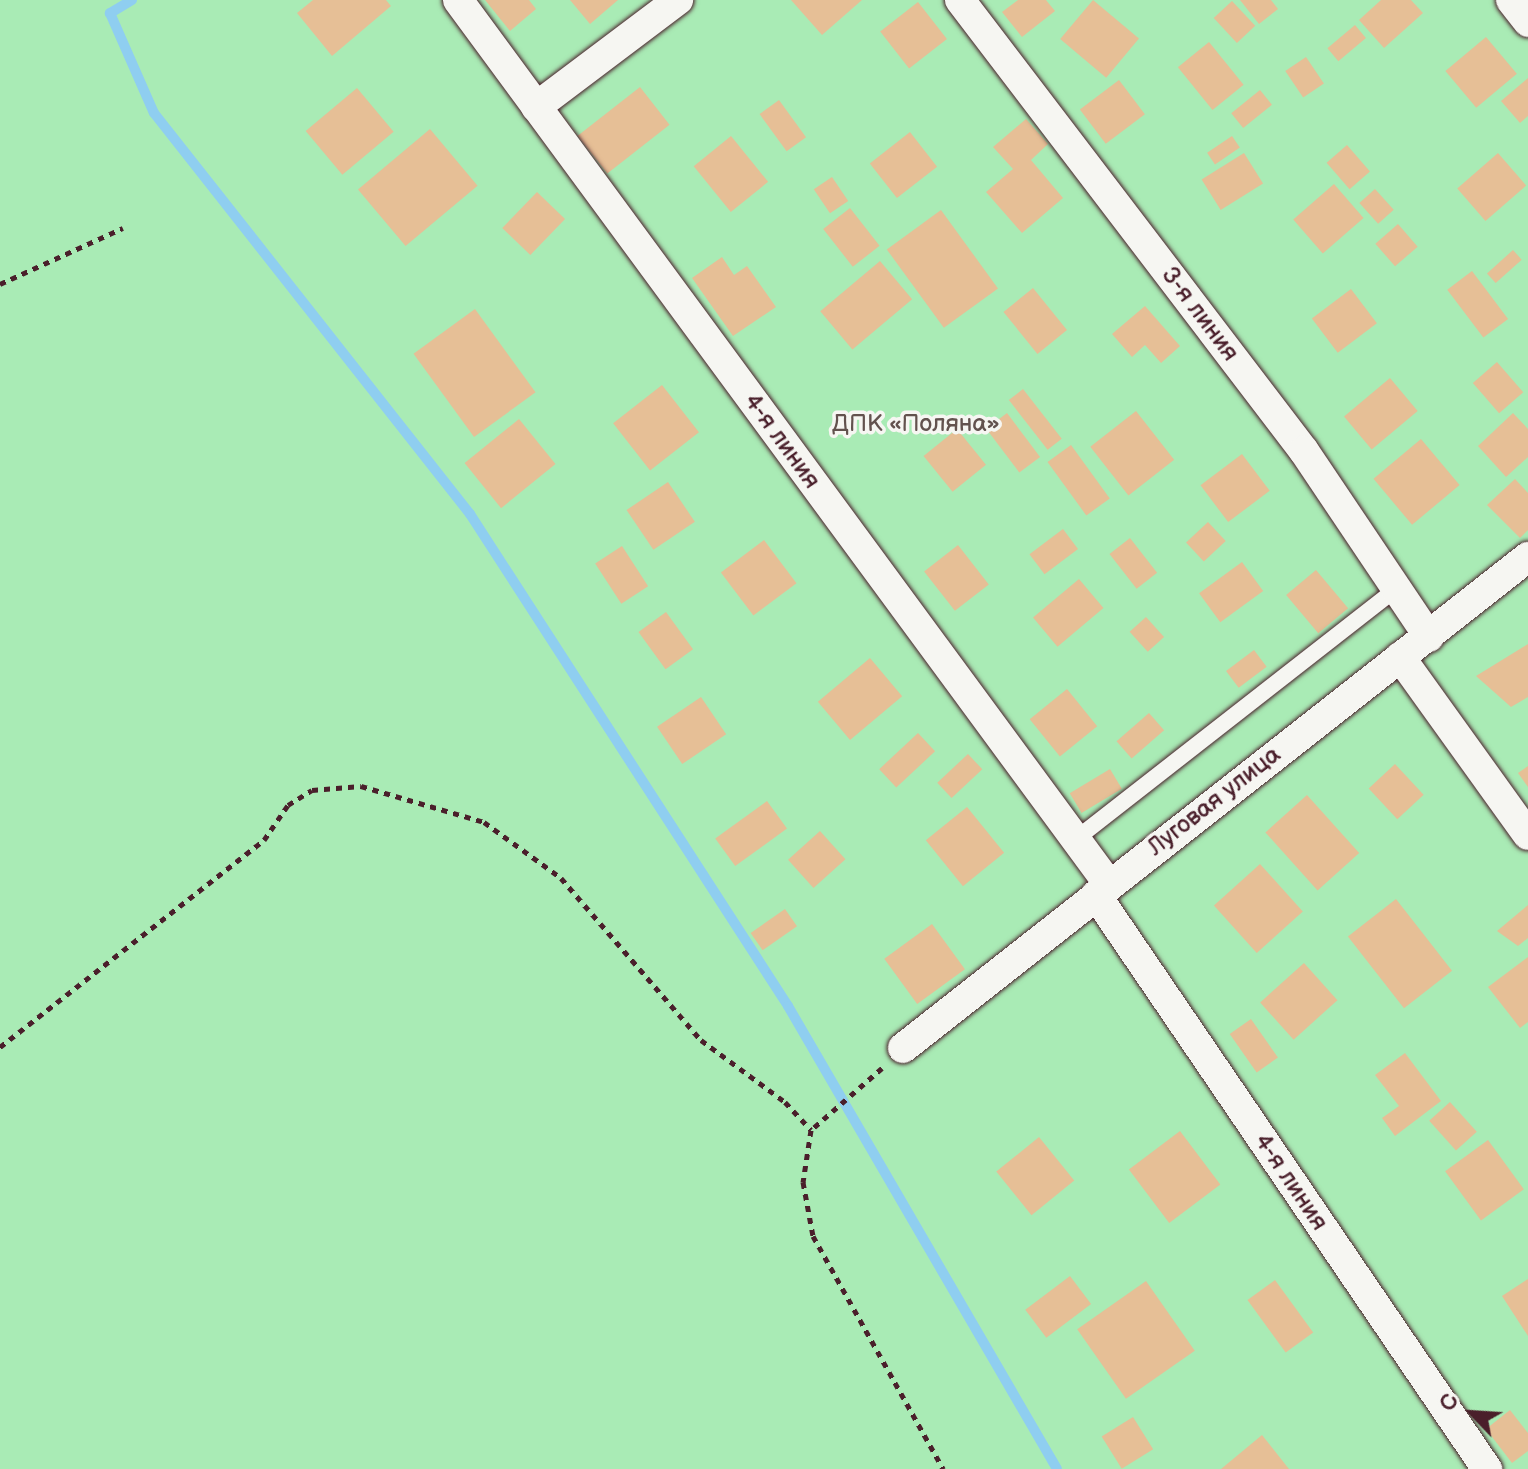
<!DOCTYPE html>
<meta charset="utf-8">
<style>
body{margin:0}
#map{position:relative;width:1528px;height:1469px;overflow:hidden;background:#f6f6f2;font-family:"Balsamiq Sans",sans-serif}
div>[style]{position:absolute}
.green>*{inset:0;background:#a9ebb5;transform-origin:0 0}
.stream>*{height:10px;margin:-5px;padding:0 5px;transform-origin:5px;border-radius:5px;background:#8fcef0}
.building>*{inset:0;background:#e6bf96;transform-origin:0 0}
.path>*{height:5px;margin-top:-2.5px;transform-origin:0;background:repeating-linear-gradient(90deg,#4a1f2b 0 6px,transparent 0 12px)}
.roads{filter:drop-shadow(0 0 2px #4a1f2b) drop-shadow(0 0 2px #4a1f2b)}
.lane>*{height:16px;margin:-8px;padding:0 8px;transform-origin:8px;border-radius:8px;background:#f6f6f2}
.street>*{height:30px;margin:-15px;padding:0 15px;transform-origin:15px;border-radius:15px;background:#f6f6f2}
span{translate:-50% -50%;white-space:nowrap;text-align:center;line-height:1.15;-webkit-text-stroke:7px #f6f6f2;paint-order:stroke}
.street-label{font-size:24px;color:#4a1f2b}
.park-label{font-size:24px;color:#62524e}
.north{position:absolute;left:1432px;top:1373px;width:80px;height:80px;-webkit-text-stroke:6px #f6f6f2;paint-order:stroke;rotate:295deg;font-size:22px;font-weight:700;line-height:32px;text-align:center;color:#4a1f2b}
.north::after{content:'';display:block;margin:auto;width:28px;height:36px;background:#4a1f2b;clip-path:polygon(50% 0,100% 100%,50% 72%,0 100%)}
</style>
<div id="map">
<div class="green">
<i style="left:0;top:0;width:1528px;height:1469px"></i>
</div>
<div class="stream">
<i style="left:132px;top:0;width:26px;rotate:149deg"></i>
<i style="left:110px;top:13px;width:109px;rotate:66.3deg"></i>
<i style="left:154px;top:113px;width:511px;rotate:51.76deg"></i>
<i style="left:470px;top:514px;width:586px;rotate:57.12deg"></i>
<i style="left:788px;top:1006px;width:535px;rotate:59.84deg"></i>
</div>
<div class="building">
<i style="clip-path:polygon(313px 0,386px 0,391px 6px,332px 56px,297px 13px)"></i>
<i style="clip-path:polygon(485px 0,529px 0,536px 9px,510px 31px)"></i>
<i style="clip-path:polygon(570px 0,618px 0,590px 24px)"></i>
<i style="clip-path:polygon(791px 0,862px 0,822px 35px)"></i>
<i style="clip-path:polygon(1018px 0,1046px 0,1055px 11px,1022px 37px,1002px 12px)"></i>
<i style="left:1093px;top:0;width:60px;height:51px;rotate:40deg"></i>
<i style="clip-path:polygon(1240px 0,1271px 0,1278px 9px,1259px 24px)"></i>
<i style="clip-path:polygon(1381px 0,1411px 0,1423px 13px,1384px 48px,1359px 20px)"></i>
<i style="left:1232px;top:1px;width:34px;height:25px;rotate:47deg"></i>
<i style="left:918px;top:2px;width:47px;height:48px;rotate:52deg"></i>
<i style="left:1355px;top:25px;width:17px;height:36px;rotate:50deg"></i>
<i style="left:1486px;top:37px;width:48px;height:53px;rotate:50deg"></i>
<i style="left:1209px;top:42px;width:55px;height:40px;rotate:51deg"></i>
<i style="left:1306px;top:57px;width:32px;height:25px;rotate:56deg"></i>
<i style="clip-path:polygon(1528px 78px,1528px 116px,1520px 123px,1501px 101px)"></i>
<i style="left:1119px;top:80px;width:43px;height:49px;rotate:53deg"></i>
<i style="left:640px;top:87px;width:48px;height:79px;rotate:52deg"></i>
<i style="left:357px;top:88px;width:57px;height:67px;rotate:50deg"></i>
<i style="left:1260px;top:90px;width:19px;height:37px;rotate:51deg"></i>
<i style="left:779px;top:100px;width:46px;height:24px;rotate:54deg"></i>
<i style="clip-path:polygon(1026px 119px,1048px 144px,1031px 160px,1063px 198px,1022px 233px,986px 192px,1013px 169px,993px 147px)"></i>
<i style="left:430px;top:129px;width:74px;height:94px;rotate:50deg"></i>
<i style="left:910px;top:132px;width:44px;height:51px;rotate:52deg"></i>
<i style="left:731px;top:136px;width:59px;height:48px;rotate:51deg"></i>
<i style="left:1232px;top:136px;width:14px;height:30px;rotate:56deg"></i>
<i style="left:1347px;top:145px;width:35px;height:27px;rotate:49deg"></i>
<i style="left:1244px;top:153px;width:36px;height:50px;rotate:58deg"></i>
<i style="left:1498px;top:153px;width:43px;height:54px;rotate:49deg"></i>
<i style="left:832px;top:177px;width:29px;height:22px;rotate:56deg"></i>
<i style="left:1334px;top:184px;width:45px;height:54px;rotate:49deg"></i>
<i style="left:1375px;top:189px;width:28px;height:21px;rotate:48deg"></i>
<i style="left:537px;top:192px;width:39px;height:50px;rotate:44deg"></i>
<i style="left:850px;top:208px;width:48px;height:34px;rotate:52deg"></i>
<i style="left:941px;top:210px;width:97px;height:67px;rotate:54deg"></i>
<i style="left:1398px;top:224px;width:30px;height:30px;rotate:49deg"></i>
<i style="left:1513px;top:250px;width:13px;height:35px;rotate:48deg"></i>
<i style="clip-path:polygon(722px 257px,734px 275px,747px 266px,776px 307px,733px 336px,692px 278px)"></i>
<i style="left:880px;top:261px;width:50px;height:78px;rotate:50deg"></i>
<i style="left:1472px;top:271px;width:60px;height:31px;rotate:53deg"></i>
<i style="left:1033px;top:288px;width:54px;height:38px;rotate:51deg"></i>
<i style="left:1351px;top:289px;width:43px;height:49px;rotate:53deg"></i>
<i style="clip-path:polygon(1145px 306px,1180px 346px,1161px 363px,1145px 345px,1132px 357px,1112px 334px)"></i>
<i style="left:475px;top:309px;width:103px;height:76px;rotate:54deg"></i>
<i style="left:1497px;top:362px;width:40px;height:32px;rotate:49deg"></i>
<i style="left:1390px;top:378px;width:43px;height:60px;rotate:50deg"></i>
<i style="left:662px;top:385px;width:60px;height:62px;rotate:52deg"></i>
<i style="left:1023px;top:389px;width:63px;height:18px;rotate:52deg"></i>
<i style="left:1136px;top:411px;width:62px;height:58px;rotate:52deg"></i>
<i style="left:1007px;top:413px;width:55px;height:26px;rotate:53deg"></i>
<i style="clip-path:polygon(1513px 413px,1528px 429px,1528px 457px,1506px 477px,1478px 446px)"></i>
<i style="left:519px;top:419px;width:58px;height:70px;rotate:51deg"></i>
<i style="left:957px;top:429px;width:46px;height:43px;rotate:51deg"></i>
<i style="left:1421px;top:439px;width:60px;height:62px;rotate:50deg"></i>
<i style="left:1071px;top:445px;width:66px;height:29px;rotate:54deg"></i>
<i style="left:1242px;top:454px;width:46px;height:52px;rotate:53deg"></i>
<i style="clip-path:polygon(1515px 479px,1528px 493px,1528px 530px,1520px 538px,1487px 505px)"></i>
<i style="left:668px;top:482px;width:48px;height:50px;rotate:56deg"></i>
<i style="left:1208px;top:522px;width:26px;height:30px;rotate:47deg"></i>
<i style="left:1063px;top:529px;width:25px;height:42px;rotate:53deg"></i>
<i style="left:1130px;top:538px;width:44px;height:26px;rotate:52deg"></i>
<i style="left:764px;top:540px;width:54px;height:54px;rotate:53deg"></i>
<i style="left:958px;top:545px;width:50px;height:43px;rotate:52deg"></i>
<i style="left:622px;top:546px;width:48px;height:32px;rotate:57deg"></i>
<i style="left:1242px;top:562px;width:36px;height:53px;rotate:54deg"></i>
<i style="left:1316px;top:570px;width:50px;height:39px;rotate:50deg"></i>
<i style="left:1079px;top:579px;width:38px;height:60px;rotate:50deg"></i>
<i style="left:666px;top:612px;width:46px;height:34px;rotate:54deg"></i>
<i style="left:1146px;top:617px;width:27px;height:22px;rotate:48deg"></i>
<i style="clip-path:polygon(1528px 644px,1528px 697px,1511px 707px,1476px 676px)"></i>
<i style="left:1254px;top:650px;width:21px;height:35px;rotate:53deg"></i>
<i style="left:870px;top:658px;width:50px;height:68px;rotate:50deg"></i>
<i style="left:1067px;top:689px;width:48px;height:48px;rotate:51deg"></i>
<i style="left:701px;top:697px;width:45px;height:53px;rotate:56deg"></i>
<i style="left:1149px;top:713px;width:23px;height:43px;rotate:49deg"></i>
<i style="left:918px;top:733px;width:25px;height:53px;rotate:47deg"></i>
<i style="left:968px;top:754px;width:21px;height:42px;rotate:47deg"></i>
<i style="left:1395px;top:764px;width:42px;height:36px;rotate:47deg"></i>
<i style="clip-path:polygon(1528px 766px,1528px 787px,1518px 773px)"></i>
<i style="left:1110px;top:769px;width:23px;height:47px;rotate:59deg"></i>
<i style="left:1307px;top:795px;width:78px;height:56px;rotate:48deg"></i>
<i style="left:767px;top:801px;width:34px;height:64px;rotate:54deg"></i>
<i style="left:967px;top:807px;width:59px;height:53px;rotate:51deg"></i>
<i style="left:820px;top:831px;width:38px;height:43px;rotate:48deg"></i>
<i style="left:1260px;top:864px;width:64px;height:62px;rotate:48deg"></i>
<i style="left:1396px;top:899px;width:91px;height:61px;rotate:52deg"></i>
<i style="clip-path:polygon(1528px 905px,1528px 938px,1518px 946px,1497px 931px)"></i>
<i style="left:785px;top:909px;width:21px;height:42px;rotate:55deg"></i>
<i style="left:932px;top:924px;width:56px;height:59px;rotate:54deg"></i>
<i style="clip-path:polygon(1528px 957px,1528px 1022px,1520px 1028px,1488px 987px)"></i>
<i style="left:1304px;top:963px;width:50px;height:59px;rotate:48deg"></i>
<i style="left:1251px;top:1019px;width:47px;height:26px;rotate:55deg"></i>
<i style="clip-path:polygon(1405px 1053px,1441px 1101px,1395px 1136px,1382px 1118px,1399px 1106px,1375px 1075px)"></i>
<i style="left:1450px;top:1102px;width:40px;height:28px;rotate:48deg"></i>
<i style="left:1180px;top:1131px;width:67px;height:64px;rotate:53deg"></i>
<i style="left:1039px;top:1137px;width:56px;height:55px;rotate:51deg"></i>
<i style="left:1488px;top:1140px;width:61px;height:53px;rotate:54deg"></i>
<i style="left:1070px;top:1276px;width:35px;height:56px;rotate:53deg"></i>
<i style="clip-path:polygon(1528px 1279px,1528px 1336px,1502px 1296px)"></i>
<i style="left:1275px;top:1280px;width:65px;height:34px;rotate:54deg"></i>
<i style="left:1146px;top:1281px;width:85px;height:84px;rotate:55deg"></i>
<i style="clip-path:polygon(1510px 1410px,1528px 1433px,1528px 1451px,1512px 1463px,1486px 1429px)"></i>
<i style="left:1133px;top:1417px;width:38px;height:37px;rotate:58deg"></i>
<i style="clip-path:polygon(1262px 1435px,1289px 1469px,1221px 1469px)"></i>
</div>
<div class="path">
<i style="left:0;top:284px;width:135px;rotate:-24.5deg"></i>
<i style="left:0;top:1047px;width:335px;rotate:-38.1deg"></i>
<i style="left:264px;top:840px;width:42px;rotate:-55.6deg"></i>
<i style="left:288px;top:805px;width:28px;rotate:-32deg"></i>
<i style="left:312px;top:790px;width:49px;rotate:-4.7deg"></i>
<i style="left:361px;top:786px;width:128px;rotate:16.3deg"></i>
<i style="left:484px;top:822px;width:95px;rotate:36deg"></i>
<i style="left:561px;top:878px;width:214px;rotate:49.2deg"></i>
<i style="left:701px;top:1040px;width:104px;rotate:36.4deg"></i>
<i style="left:785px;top:1102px;width:38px;rotate:47deg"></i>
<i style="left:882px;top:1068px;width:94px;rotate:138.9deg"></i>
<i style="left:811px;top:1130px;width:53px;rotate:98.7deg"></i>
<i style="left:803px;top:1182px;width:55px;rotate:79.5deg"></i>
<i style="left:813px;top:1236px;width:267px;rotate:60.8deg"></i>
</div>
<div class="roads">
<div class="lane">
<i style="left:1076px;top:839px;width:407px;rotate:-38deg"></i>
</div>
<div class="street">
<i style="left:458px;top:0;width:1095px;rotate:53.65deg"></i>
<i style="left:960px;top:0;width:567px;rotate:52.67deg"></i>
<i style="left:1304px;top:451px;width:224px;rotate:56.1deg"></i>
<i style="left:1511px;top:0;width:28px;rotate:52deg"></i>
<i style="left:536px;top:107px;width:178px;rotate:-37deg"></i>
<i style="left:1400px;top:657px;width:219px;rotate:54.3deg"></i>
<i style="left:1096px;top:895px;width:695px;rotate:55.74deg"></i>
<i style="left:903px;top:1048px;width:795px;rotate:-38.15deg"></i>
</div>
</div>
<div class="street-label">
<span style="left:1200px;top:314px;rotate:53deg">3-я линия</span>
<span style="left:782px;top:441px;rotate:54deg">4-я линия</span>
<span style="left:1214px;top:801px;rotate:-38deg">Луговая улица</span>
<span style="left:1291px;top:1182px;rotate:56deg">4-я линия</span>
</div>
<div class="park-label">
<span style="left:916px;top:424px">ДПК «Поляна»</span>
</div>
<div class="north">С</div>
</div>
